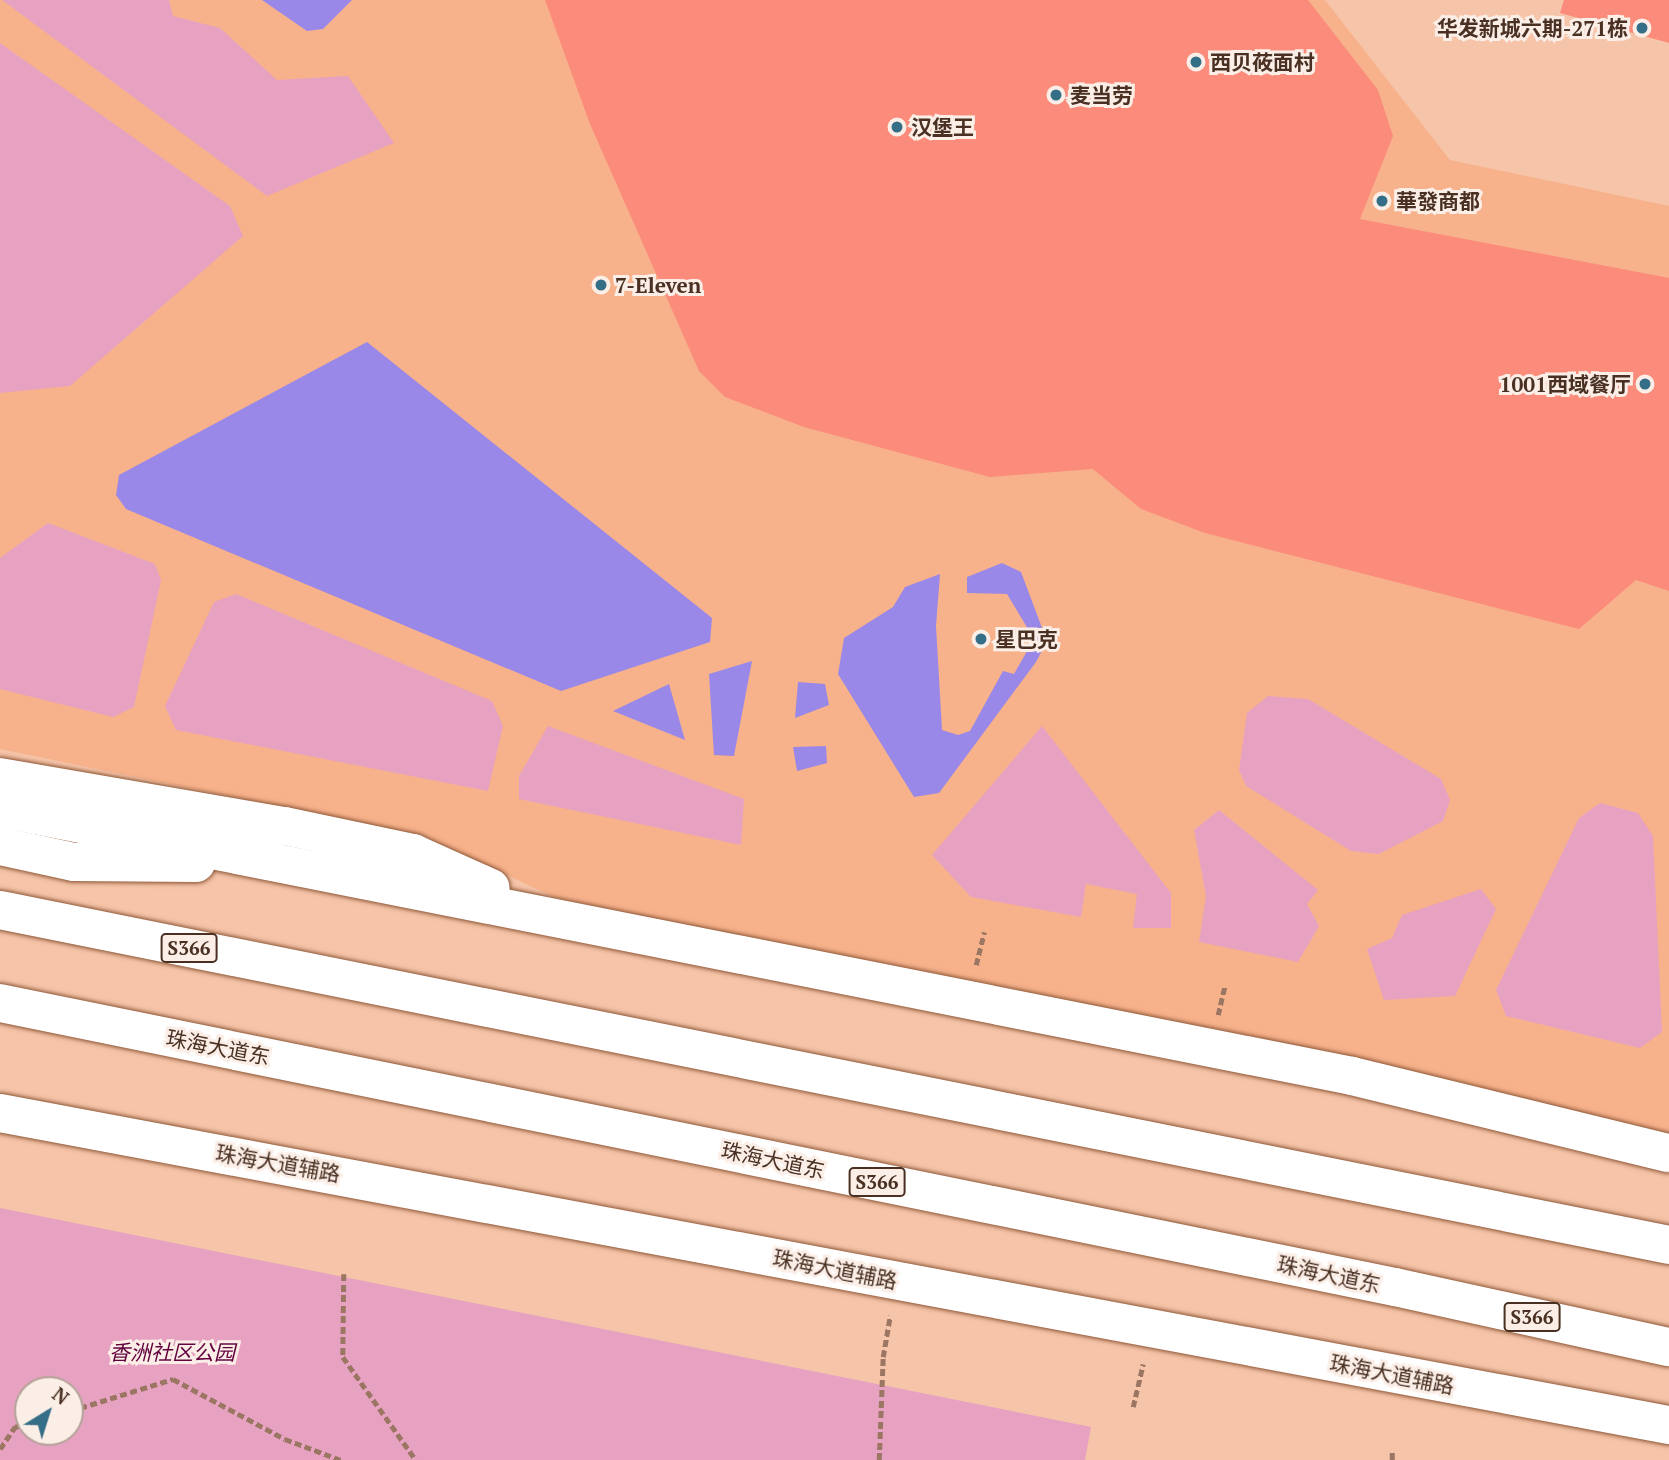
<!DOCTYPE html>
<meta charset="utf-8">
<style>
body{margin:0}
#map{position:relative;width:1669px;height:1460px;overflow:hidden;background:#f6c4a8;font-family:"PT Serif","Noto Sans SC",serif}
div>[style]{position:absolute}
.built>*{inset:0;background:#f7b28b}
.green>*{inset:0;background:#e7a2c2}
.water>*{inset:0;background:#9988e8}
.building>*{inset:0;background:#fb8b7a}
.path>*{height:4.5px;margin-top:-2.25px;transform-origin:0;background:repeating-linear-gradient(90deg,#9b7662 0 7px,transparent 0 10.5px)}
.roads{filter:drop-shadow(0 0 2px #8f5838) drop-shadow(0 0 2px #8f5838)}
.secondary>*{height:38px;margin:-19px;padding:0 19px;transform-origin:19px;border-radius:19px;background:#fff}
.highway>*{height:38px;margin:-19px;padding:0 19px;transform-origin:19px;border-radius:19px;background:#fff}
.dots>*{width:19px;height:19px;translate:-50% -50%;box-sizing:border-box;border:4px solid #fbeee7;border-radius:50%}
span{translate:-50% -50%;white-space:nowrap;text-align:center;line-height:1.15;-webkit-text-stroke:6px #fbeee7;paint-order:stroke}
.shield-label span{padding:2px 5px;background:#fbeee7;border:2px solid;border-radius:5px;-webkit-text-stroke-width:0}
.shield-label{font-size:19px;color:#493022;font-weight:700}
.poi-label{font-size:21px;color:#493022;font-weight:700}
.right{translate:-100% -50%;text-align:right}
.left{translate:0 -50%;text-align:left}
.street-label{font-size:21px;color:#493022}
.park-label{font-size:21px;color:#62013e;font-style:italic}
.north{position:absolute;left:14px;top:1376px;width:70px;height:70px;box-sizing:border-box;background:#fbeee7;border:2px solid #b4a298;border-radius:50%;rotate:38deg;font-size:19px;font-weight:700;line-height:28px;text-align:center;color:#493022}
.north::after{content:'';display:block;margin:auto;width:24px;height:32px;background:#356e87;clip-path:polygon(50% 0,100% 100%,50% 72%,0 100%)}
</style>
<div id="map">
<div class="built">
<i style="clip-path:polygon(0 0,1325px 0,1450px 160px,1669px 206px,1669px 1138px,1373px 1066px,556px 898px,423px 836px,0 749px)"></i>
</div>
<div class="green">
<i style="clip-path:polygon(2px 0,169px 0,173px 16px,220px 28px,277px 80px,348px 76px,394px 143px,267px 196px)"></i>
<i style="clip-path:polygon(0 43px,230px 206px,243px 236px,70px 386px,0 393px)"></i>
<i style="clip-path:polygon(48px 523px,155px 564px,161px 580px,134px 707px,113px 717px,0 689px,0 558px)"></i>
<i style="clip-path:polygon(236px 594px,492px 701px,503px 726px,488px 791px,176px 730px,165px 706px,214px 602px)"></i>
<i style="clip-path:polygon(1268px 696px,1308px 699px,1441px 779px,1450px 800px,1443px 821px,1379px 854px,1351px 851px,1246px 786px,1239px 770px,1247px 713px)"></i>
<i style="clip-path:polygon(548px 726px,744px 799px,741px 845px,519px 799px,519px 776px)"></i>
<i style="clip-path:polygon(1042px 726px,1171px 893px,1171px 928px,1133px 928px,1137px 894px,1086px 884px,1081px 917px,971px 897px,932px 855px)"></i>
<i style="clip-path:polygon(1600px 803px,1638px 813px,1653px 836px,1662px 1032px,1640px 1048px,1506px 1016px,1496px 990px,1579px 818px)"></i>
<i style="clip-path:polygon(1219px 810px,1318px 890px,1307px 904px,1319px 926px,1298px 962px,1199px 942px,1206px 896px,1194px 830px)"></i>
<i style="clip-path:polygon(1481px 889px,1496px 909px,1455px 996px,1384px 1000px,1367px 949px,1392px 938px,1402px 915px)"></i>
<i style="clip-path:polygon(evenodd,0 1208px,1091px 1427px,1085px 1460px,0 1460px,0 1208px,28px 1390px,70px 1390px,70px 1432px,28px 1432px,28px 1390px)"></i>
</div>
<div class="water">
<i style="clip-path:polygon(262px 0,352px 0,323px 29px,307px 31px)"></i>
<i style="clip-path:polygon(367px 342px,712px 618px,710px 642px,561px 691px,126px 509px,116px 495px,119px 475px)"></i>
<i style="clip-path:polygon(1002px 563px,1021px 572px,1047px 641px,1036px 662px,939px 793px,914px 797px,838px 674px,844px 638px,893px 607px,905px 587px,940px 574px,936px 626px,942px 730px,958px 735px,970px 731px,1003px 671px,1014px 674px,1034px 639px,1007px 594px,967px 593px,967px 577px)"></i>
<i style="clip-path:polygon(752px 661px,734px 756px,714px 755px,709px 674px)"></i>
<i style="clip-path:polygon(798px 682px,825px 684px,829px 705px,795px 718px)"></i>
<i style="clip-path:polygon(669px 684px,685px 740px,613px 711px)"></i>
<i style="clip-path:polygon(826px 746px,827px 763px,797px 771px,793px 747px)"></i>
</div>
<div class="building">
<i style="clip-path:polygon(545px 0,1308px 0,1378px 90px,1393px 136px,1360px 219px,1669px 278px,1669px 591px,1636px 580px,1579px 629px,1205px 533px,1141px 509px,1093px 469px,990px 477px,804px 427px,725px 397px,699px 371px,590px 124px)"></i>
<i style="clip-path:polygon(1564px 0,1669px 0,1669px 43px,1560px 13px)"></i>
</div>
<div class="path">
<i style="left:976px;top:965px;width:34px;rotate:-76deg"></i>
<i style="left:1218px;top:1015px;width:31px;rotate:-77deg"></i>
<i style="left:344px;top:1274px;width:83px;rotate:90.7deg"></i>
<i style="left:343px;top:1357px;width:126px;rotate:54.7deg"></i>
<i style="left:1133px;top:1407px;width:44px;rotate:-76.9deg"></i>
<i style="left:70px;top:1411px;width:108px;rotate:-17.3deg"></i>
<i style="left:173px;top:1379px;width:127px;rotate:28.2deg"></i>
<i style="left:285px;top:1439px;width:60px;rotate:20.6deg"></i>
<i style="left:0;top:1449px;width:27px;rotate:-56deg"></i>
<i style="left:15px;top:1427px;width:14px;rotate:-17deg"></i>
<i style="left:879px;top:1460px;width:103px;rotate:-87.8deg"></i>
<i style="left:883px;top:1357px;width:42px;rotate:-80.3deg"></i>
<i style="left:1392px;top:1460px;width:10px;rotate:-90deg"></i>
</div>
<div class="roads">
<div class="secondary">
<i style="left:0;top:777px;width:289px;rotate:9.8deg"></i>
<i style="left:285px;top:826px;width:131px;rotate:11.9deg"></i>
<i style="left:413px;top:853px;width:85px;rotate:24.2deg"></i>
<i style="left:0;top:808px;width:1378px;rotate:11.21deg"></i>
<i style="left:1352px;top:1076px;width:326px;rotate:13.7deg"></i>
<i style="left:0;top:846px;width:76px;rotate:12.2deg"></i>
<i style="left:74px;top:862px;width:122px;rotate:0.5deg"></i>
<i style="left:0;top:1113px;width:1698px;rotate:10.59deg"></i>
</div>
<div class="highway">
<i style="left:0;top:910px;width:1702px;rotate:11.35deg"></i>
<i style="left:0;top:1003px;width:1424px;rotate:11.51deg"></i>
<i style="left:1395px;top:1287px;width:280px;rotate:12.4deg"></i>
</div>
</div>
<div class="dots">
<i style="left:1642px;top:28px;background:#356e87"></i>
<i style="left:1196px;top:62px;background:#356e87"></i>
<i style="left:1056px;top:95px;background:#356e87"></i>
<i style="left:897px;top:127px;background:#356e87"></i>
<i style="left:1382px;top:201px;background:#356e87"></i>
<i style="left:601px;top:285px;background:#356e87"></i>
<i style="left:1645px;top:384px;background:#356e87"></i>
<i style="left:981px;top:639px;background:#356e87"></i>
</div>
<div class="shield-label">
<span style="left:189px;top:948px">S366</span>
<span style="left:877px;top:1182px">S366</span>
<span style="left:1532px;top:1317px">S366</span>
</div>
<div class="poi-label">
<span class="right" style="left:1628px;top:28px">华发新城六期-271栋</span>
<span class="left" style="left:1210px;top:62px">西贝莜面村</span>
<span class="left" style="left:1070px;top:95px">麦当劳</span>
<span class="left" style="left:911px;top:127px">汉堡王</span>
<span class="left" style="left:1396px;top:201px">華發商都</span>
<span class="left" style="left:615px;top:285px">7-Eleven</span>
<span class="right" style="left:1631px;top:384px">1001西域餐厅</span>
<span class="left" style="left:995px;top:639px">星巴克</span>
</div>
<div class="street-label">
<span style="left:218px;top:1047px;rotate:11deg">珠海大道东</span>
<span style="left:773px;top:1160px;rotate:12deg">珠海大道东</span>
<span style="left:278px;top:1163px;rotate:10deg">珠海大道辅路</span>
<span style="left:835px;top:1269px;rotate:11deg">珠海大道辅路</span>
<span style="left:1329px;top:1274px;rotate:12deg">珠海大道东</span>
<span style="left:1392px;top:1374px;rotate:11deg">珠海大道辅路</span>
</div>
<div class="park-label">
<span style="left:172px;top:1352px">香洲社区公园</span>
</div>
<div class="north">N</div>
</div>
